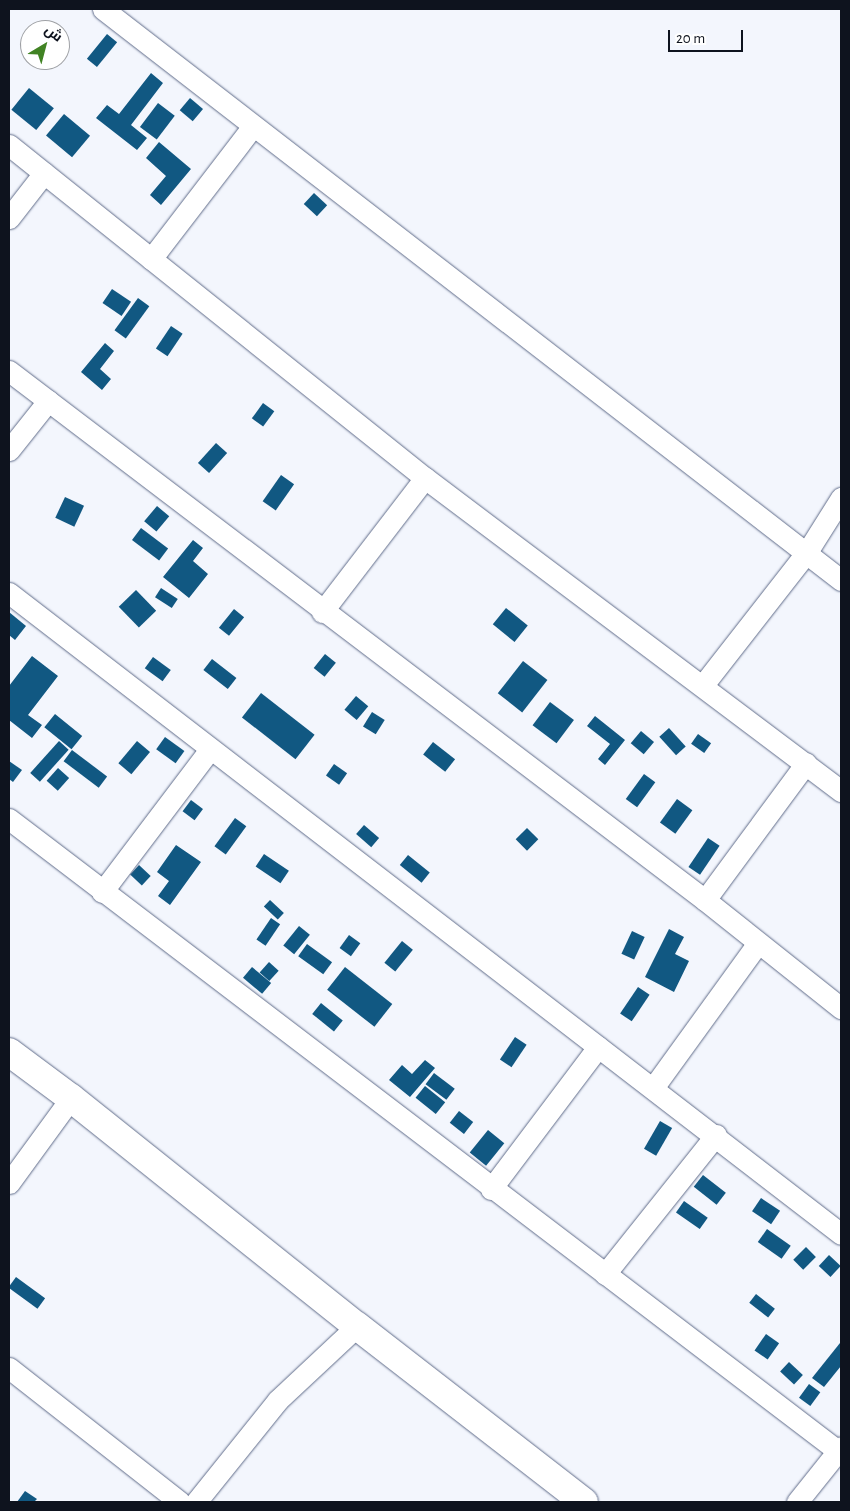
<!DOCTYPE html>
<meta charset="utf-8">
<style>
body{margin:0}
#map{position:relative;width:850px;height:1511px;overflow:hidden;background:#f3f6fd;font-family:"Alegreya Sans",Cairo,sans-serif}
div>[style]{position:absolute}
.building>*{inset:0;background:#115882;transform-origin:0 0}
.roads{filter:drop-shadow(0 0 1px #606c8a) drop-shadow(0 0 1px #606c8a)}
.street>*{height:21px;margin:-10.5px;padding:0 10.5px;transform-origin:10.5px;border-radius:10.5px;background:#fff}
.secondary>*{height:28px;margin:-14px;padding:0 14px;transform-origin:14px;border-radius:14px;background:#fff}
span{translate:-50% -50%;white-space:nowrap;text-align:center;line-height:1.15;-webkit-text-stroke:5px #fff;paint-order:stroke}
.frame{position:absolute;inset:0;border:10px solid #0e131e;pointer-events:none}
.north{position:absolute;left:20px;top:20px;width:50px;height:50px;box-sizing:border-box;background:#fff;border:1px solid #9fa1a5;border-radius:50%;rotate:37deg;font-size:14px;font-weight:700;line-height:20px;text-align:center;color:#0e131e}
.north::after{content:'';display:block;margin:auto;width:18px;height:22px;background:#418324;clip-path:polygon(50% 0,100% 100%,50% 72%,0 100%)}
.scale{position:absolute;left:668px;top:30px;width:75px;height:22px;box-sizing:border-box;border:2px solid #0e131e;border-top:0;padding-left:6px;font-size:15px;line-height:18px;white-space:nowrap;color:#0e131e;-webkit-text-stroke:4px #fff;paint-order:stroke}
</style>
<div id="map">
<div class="building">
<i style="left:107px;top:34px;width:13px;height:32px;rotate:39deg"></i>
<i style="clip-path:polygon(151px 73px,163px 83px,131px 125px,147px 138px,137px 150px,96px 118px,107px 105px,119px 114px)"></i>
<i style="left:29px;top:88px;width:32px;height:28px;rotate:39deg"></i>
<i style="left:190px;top:98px;width:17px;height:16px;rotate:40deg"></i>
<i style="left:158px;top:103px;width:21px;height:30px;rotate:37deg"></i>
<i style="left:64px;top:114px;width:34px;height:28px;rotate:40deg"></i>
<i style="clip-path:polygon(159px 142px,191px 169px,161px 205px,150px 195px,166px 176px,146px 158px)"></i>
<i style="left:314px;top:193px;width:18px;height:15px;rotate:43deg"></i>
<i style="left:112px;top:289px;width:23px;height:17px;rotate:34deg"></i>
<i style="left:138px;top:298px;width:14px;height:40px;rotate:36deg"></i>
<i style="left:171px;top:326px;width:14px;height:27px;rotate:34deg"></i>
<i style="clip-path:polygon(105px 343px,114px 351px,100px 369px,111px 379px,102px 390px,81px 372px)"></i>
<i style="left:263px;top:403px;width:14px;height:19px;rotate:36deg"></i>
<i style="left:216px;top:443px;width:15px;height:27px;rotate:42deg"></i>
<i style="left:281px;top:475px;width:16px;height:32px;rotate:35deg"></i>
<i style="left:65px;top:497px;width:21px;height:23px;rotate:25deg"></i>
<i style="left:157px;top:506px;width:16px;height:20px;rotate:40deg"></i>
<i style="left:141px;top:528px;width:34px;height:15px;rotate:37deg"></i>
<i style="clip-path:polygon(193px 540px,203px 548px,193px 561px,208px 574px,189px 598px,163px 577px)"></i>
<i style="left:161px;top:588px;width:20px;height:11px;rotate:33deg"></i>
<i style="left:136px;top:590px;width:29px;height:24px;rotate:46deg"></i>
<i style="left:506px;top:608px;width:28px;height:21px;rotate:39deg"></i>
<i style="left:234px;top:609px;width:13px;height:24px;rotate:39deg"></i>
<i style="clip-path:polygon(9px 612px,26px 626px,15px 640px,9px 635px)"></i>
<i style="left:325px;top:654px;width:14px;height:18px;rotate:39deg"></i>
<i style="clip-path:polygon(32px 656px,58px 676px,28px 715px,42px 725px,32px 738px,9px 720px,9px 686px)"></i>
<i style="left:153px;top:657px;width:22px;height:14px;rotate:36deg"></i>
<i style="left:212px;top:659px;width:31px;height:14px;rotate:38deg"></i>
<i style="left:523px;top:661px;width:31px;height:41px;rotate:38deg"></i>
<i style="left:261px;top:693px;width:68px;height:31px;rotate:38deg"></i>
<i style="left:356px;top:696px;width:16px;height:18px;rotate:40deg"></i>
<i style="left:550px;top:702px;width:30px;height:29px;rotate:37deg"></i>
<i style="left:372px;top:712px;width:15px;height:17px;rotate:32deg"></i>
<i style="left:55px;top:714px;width:35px;height:17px;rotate:39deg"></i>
<i style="clip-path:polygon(595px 716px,625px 740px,605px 765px,598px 759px,610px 744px,587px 726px)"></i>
<i style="left:669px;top:728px;width:25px;height:13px;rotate:48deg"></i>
<i style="left:641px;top:731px;width:17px;height:16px;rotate:40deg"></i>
<i style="left:698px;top:734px;width:16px;height:12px;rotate:35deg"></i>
<i style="left:165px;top:737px;width:24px;height:15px;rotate:36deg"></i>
<i style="left:59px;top:741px;width:13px;height:43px;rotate:42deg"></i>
<i style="left:137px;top:741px;width:17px;height:29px;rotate:40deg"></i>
<i style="left:433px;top:742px;width:28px;height:16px;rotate:38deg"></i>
<i style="left:72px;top:750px;width:44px;height:14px;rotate:37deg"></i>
<i style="clip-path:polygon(9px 761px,22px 770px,13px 782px,9px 779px)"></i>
<i style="left:334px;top:764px;width:16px;height:14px;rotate:35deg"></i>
<i style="left:58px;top:768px;width:15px;height:17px;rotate:42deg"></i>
<i style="left:644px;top:774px;width:14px;height:31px;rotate:36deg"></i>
<i style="left:677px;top:799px;width:19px;height:29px;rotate:36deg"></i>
<i style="left:191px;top:800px;width:15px;height:14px;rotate:37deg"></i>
<i style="left:235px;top:818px;width:14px;height:35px;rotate:36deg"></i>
<i style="left:364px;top:825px;width:20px;height:12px;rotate:41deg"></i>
<i style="left:527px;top:828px;width:16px;height:16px;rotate:45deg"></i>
<i style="left:708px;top:838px;width:14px;height:35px;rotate:34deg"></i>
<i style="clip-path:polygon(176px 845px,201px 862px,170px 905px,158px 896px,169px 881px,157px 872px)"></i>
<i style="left:264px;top:854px;width:30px;height:15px;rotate:34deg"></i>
<i style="left:408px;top:855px;width:28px;height:13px;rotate:39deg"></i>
<i style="left:139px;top:865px;width:16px;height:13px;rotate:43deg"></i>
<i style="left:270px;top:900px;width:19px;height:9px;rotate:43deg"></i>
<i style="left:271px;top:918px;width:11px;height:26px;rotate:34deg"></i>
<i style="left:299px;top:926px;width:14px;height:25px;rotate:39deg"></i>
<i style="clip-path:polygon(669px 929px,684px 937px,675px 954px,689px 961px,674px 992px,645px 977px)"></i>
<i style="left:632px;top:931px;width:14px;height:25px;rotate:25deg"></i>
<i style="left:349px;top:935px;width:14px;height:16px;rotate:36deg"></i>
<i style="left:402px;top:941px;width:14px;height:28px;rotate:39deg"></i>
<i style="left:307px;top:944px;width:31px;height:15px;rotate:36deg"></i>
<i style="left:269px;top:962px;width:13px;height:14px;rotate:42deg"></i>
<i style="left:252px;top:967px;width:25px;height:14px;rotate:40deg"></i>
<i style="left:345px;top:967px;width:60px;height:29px;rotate:38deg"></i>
<i style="left:638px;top:987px;width:14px;height:32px;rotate:34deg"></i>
<i style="left:321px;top:1003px;width:28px;height:14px;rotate:39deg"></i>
<i style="left:515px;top:1037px;width:14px;height:27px;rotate:34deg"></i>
<i style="clip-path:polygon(425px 1060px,435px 1068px,410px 1097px,389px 1080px,402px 1065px,412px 1074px)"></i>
<i style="left:434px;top:1073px;width:26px;height:14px;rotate:37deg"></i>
<i style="left:425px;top:1086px;width:26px;height:15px;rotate:39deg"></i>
<i style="left:459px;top:1111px;width:18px;height:15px;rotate:38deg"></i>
<i style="left:660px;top:1121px;width:14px;height:32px;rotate:30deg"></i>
<i style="left:488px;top:1130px;width:21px;height:29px;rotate:39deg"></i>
<i style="left:703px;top:1175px;width:29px;height:15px;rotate:38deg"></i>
<i style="left:761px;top:1198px;width:23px;height:16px;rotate:34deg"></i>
<i style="left:684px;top:1201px;width:29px;height:14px;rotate:35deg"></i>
<i style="left:767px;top:1229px;width:29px;height:16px;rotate:35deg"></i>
<i style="left:806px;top:1247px;width:14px;height:18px;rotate:45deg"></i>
<i style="left:829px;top:1255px;width:16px;height:15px;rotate:43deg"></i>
<i style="left:16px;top:1277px;width:36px;height:13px;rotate:36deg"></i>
<i style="left:756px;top:1294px;width:24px;height:11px;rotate:38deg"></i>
<i style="left:766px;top:1334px;width:16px;height:20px;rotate:35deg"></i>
<i style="clip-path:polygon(840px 1343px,841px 1366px,824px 1387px,812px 1378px)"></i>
<i style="left:789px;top:1362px;width:19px;height:13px;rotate:43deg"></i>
<i style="left:809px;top:1384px;width:14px;height:17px;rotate:36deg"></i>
<i style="clip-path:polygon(25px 1491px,37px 1499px,34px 1502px,17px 1502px)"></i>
</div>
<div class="roads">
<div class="street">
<i style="left:103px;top:9px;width:933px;rotate:37.73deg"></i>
<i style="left:9px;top:145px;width:533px;rotate:38.68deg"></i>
<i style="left:425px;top:478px;width:521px;rotate:36.96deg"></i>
<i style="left:9px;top:218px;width:57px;rotate:-52.1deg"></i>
<i style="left:151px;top:259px;width:168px;rotate:-52.5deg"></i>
<i style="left:9px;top:371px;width:874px;rotate:37.24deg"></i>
<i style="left:705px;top:900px;width:174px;rotate:38.5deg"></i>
<i style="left:9px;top:450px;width:63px;rotate:-51.5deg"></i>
<i style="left:9px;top:593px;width:1050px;rotate:37.61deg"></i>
<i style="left:322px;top:612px;width:169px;rotate:-52.5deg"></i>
<i style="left:703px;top:685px;width:169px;rotate:-52deg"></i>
<i style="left:807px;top:552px;width:64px;rotate:-57.8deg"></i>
<i style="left:9px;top:819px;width:1042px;rotate:37.32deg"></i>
<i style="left:102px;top:892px;width:179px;rotate:-52.9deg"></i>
<i style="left:705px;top:900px;width:170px;rotate:-53.6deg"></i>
<i style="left:653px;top:1088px;width:179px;rotate:-54.1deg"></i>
<i style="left:9px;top:1183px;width:105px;rotate:-53.9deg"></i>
<i style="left:491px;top:1189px;width:178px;rotate:-53deg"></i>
<i style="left:605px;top:1274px;width:178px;rotate:-51.4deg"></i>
<i style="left:9px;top:1368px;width:217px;rotate:38.1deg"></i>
<i style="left:196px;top:1502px;width:131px;rotate:-51.2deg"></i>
<i style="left:278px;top:1400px;width:108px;rotate:-43.1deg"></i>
<i style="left:797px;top:1502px;width:70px;rotate:-51.3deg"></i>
</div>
<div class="secondary">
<i style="left:9px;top:1052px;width:77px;rotate:36.6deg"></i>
<i style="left:71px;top:1098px;width:366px;rotate:38.6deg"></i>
<i style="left:357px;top:1326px;width:287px;rotate:37.8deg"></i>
</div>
</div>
<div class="frame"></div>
<div class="north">ش</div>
<div class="scale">20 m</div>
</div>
